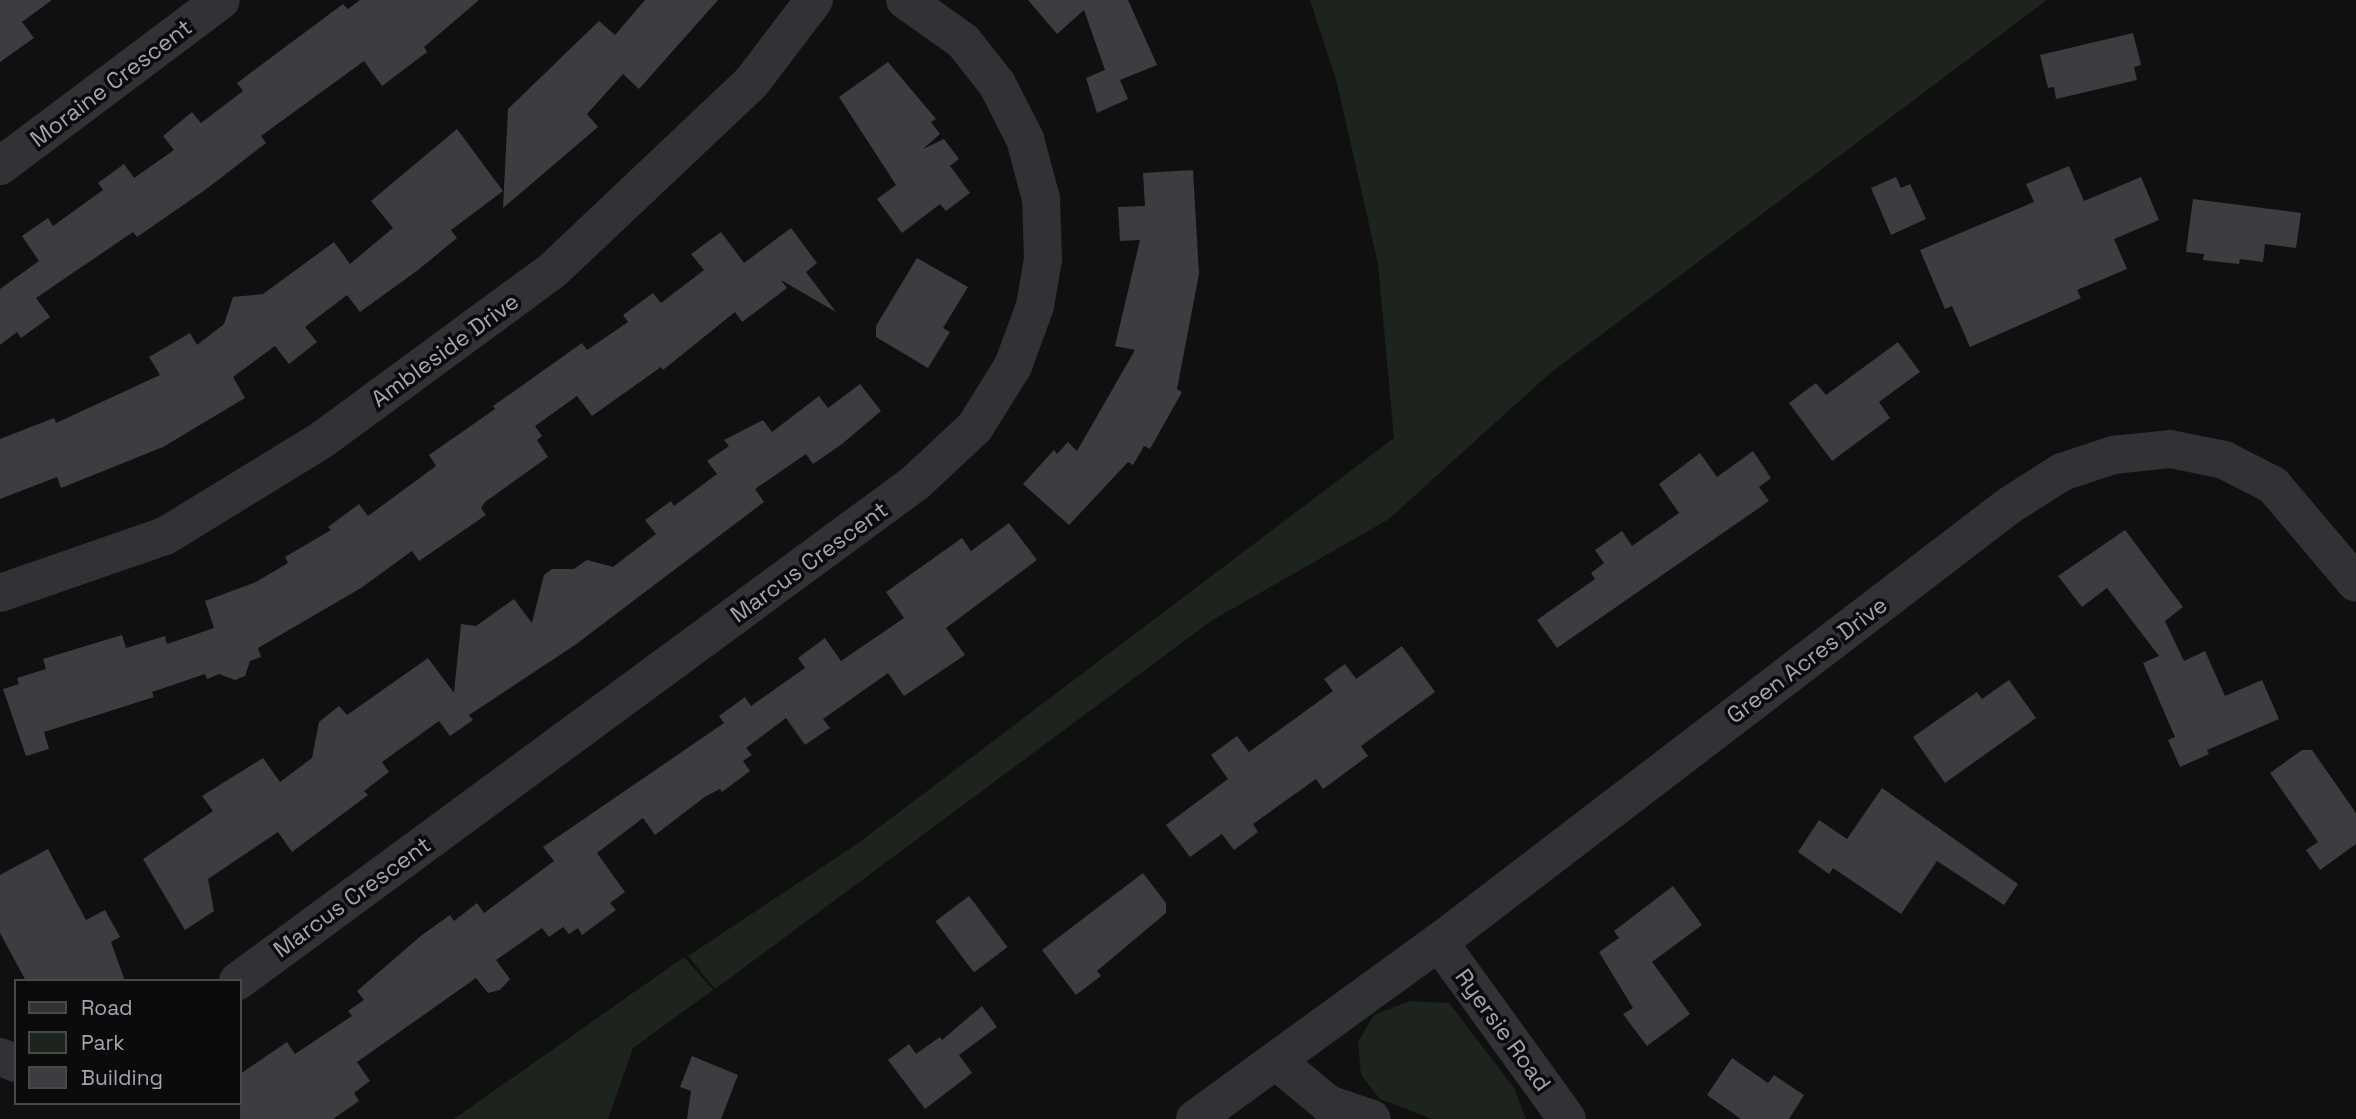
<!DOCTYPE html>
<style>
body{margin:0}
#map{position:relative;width:2356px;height:1119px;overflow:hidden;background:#101011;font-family:"Space Grotesk",sans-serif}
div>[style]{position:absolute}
.green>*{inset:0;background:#1d241d}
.building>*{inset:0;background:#3c3d41;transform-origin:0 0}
.minor>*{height:38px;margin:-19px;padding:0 19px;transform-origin:19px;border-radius:19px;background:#313236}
span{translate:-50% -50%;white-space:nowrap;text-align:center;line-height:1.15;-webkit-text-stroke:7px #0b0b0c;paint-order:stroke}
.street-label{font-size:23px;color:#a2a6b1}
.legend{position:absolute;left:14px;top:979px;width:228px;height:126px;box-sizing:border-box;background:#0b0b0c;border:2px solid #47494e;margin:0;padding:9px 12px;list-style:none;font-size:21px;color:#a2a6b1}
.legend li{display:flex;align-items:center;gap:14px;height:35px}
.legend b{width:35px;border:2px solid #47494e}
</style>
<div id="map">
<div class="green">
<i style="clip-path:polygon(1310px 0,2047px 0,1549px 374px,1389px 519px,1211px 621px,715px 989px,688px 956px,857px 844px,1394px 438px,1378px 264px,1336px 79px)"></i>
<i style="clip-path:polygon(684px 957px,713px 990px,633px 1048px,608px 1119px,454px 1119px)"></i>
<i style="clip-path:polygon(1410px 1001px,1449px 1003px,1514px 1088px,1526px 1119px,1432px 1119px,1380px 1099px,1361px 1075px,1358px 1042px,1374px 1015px)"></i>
</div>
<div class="building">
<i style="clip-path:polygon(0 0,52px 0,22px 22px,34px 38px,0 62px)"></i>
<i style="clip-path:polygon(360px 0,479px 0,424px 47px,427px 52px,382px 86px,364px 61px,261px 136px,266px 143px,205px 190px,137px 237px,133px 232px,36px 298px,50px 317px,21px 338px,17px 332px,0 345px,0 289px,39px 261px,22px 236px,48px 218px,53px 226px,103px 190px,98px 183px,124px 164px,134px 178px,174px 150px,163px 136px,192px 112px,201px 123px,243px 91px,237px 83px,343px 4px,348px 9px)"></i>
<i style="clip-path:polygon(645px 0,718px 0,639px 89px,623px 74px,587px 114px,598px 127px,503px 208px,508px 109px,599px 21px,615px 35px)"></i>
<i style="clip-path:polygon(1028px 0,1128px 0,1157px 65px,1120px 80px,1128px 99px,1097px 113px,1086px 78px,1105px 70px,1084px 10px,1057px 34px)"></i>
<i style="clip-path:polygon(2133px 33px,2141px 65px,2134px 67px,2137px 80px,2056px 99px,2054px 87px,2048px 88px,2040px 55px)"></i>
<i style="clip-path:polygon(888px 62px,936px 119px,931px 122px,940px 134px,923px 149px,944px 139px,959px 159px,950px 166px,970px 193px,946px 211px,940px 204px,902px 233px,877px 199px,896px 185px,839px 97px)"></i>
<i style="clip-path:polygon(457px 129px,503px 191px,451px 230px,457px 238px,418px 270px,360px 312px,347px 295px,305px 327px,317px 342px,289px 364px,275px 346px,233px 377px,245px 398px,163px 447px,61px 488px,57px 477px,0 499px,0 439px,54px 418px,56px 423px,160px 375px,149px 357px,190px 333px,197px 345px,224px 324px,233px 297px,263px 294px,334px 242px,350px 264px,393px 228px,371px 201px)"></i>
<i style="clip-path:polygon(2069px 166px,2084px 201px,2141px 177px,2159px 220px,2114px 239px,2127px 269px,2077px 290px,2081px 298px,1970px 347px,1952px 306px,1945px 309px,1920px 250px,2034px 202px,2026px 184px)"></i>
<i style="clip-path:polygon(1193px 170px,1199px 274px,1177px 389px,1182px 392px,1150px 449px,1144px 446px,1133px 465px,1128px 462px,1069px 525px,1023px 484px,1054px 450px,1057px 454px,1068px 442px,1077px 451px,1135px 350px,1115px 346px,1140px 240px,1120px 241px,1118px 207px,1145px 206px,1143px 173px)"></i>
<i style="clip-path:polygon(1896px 177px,1901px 188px,1910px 184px,1926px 219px,1891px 235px,1871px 188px)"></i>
<i style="clip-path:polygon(2193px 199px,2301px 213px,2296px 248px,2265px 244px,2263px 262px,2240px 259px,2239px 264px,2203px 260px,2204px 254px,2186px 252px)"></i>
<i style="clip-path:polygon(791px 228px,817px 263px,806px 272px,836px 312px,781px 280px,787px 288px,742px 322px,735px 312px,663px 370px,661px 367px,592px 416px,577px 396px,535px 426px,542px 436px,537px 440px,548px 457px,485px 502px,481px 508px,486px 515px,419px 561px,412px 551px,361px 588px,258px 648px,261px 657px,250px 661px,245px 676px,235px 680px,219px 674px,207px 679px,205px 674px,152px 692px,154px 697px,44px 732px,49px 749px,26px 756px,3px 689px,19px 684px,17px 678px,46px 669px,43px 659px,122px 635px,126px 648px,165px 636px,167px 644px,214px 628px,205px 601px,256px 582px,288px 563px,285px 557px,331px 530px,328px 527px,359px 504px,368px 516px,436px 466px,429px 455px,495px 409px,493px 406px,582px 343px,587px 350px,628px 322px,623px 315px,653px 293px,661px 303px,704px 270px,691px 254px,721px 232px,744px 263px)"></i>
<i style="clip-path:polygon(917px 258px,968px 287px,943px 328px,950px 332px,928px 368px,876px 337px,876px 326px)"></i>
<i style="clip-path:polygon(1898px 342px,1920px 372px,1879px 402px,1890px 418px,1832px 461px,1789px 403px,1816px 383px,1826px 395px)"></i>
<i style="clip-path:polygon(860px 384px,881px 411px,842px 444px,813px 464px,806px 454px,755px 489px,764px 502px,575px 645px,469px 715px,473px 720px,450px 736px,439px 721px,382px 762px,389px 772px,364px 791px,368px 795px,292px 852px,278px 832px,208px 879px,214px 911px,185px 930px,143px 859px,213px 811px,202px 796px,263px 758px,280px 782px,312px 758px,319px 722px,339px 706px,347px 715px,428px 658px,454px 693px,461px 624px,476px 626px,514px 599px,532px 623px,544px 575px,552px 569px,574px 569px,587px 560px,613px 567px,656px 534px,645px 520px,671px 501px,674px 506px,717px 474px,707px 461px,729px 446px,724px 440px,763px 420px,772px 432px,819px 396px,828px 408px)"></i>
<i style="clip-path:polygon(1753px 451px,1771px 478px,1759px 487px,1769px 501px,1557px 648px,1537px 620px,1595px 579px,1591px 573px,1604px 563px,1595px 550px,1622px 531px,1632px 546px,1679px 513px,1659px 484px,1700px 453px,1717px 477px)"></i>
<i style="clip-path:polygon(1009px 523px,1037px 560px,946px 628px,965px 655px,904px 696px,888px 673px,823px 719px,830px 728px,805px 745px,786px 718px,746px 748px,752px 755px,743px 761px,750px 771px,722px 792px,720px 789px,706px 796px,655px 835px,643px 818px,597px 853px,625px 892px,610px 903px,616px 910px,582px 935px,578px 928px,569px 934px,563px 927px,549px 937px,542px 928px,496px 960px,510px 979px,500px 990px,488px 993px,476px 978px,357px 1062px,370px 1081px,354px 1093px,359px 1101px,333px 1119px,240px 1119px,240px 1074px,287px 1042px,295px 1054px,352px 1016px,348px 1011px,364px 1000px,357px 991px,422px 935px,450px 915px,454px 921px,477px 903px,484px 913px,554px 861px,543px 847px,724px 723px,719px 716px,745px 697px,751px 706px,805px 668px,798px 658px,825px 638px,841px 661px,904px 618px,886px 592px,962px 538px,971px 551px)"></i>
<i style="clip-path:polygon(2125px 530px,2183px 607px,2165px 621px,2184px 661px,2205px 651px,2225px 696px,2262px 680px,2279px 719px,2207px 750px,2209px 754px,2180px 767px,2168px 740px,2175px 737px,2143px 663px,2159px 656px,2107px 588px,2082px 607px,2058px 576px)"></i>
<i style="clip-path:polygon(1402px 646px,1435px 692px,1361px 746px,1368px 756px,1323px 789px,1316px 779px,1253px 824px,1258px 832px,1234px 850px,1222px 834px,1190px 857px,1166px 825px,1228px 779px,1211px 755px,1237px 736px,1249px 752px,1333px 691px,1324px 679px,1345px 664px,1356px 679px)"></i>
<i style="clip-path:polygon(2009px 680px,2036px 718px,1945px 783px,1913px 737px,1977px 692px,1982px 699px)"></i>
<i style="clip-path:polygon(2302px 750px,2312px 750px,2356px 813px,2356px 844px,2320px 870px,2306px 850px,2318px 842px,2270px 773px)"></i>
<i style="clip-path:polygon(1882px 788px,2018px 884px,2004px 905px,1937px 861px,1901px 914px,1833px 868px,1829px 874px,1798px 852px,1819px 820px,1847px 839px)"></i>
<i style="clip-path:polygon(48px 849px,86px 920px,105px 910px,120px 937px,111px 942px,125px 981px,26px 981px,0 933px,0 875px)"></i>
<i style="clip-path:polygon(1143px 873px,1166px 903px,1166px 913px,1097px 971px,1101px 976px,1076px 995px,1042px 950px)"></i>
<i style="clip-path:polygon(1673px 886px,1702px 925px,1652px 962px,1690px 1014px,1647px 1046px,1623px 1014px,1633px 1008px,1599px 952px,1619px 938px,1614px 931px)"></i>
<i style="left:969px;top:896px;width:64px;height:42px;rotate:53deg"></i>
<i style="clip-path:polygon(982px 1006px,997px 1027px,959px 1055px,972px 1073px,925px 1109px,888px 1060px,909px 1044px,916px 1054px,940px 1037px,942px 1040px)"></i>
<i style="clip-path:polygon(692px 1056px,738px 1075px,721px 1119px,687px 1119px,691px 1091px,680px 1087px)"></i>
<i style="clip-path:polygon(1732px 1058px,1768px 1083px,1774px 1075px,1804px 1095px,1789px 1119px,1741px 1119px,1707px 1095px)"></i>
</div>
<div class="minor">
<i style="left:0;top:166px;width:276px;rotate:-36.9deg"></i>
<i style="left:0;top:593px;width:175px;rotate:-19.1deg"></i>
<i style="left:165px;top:536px;width:185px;rotate:-31.5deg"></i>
<i style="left:323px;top:439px;width:285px;rotate:-36.3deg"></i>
<i style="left:553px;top:270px;width:272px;rotate:-43.4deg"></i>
<i style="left:751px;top:83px;width:104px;rotate:-52.8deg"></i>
<i style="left:1439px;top:942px;width:218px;rotate:54.1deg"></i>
<i style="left:238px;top:981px;width:840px;rotate:-36.34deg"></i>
<i style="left:915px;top:483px;width:82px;rotate:-43deg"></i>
<i style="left:975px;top:427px;width:72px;rotate:-58.1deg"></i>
<i style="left:1013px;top:366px;width:64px;rotate:-69.9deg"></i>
<i style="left:1035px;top:306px;width:48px;rotate:-80.3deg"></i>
<i style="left:1043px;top:259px;width:60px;rotate:-91.9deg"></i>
<i style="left:1041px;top:199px;width:62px;rotate:-104.9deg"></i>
<i style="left:1025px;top:139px;width:62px;rotate:-117deg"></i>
<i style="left:997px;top:84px;width:55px;rotate:-128.3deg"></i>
<i style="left:963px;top:41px;width:71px;rotate:-144.7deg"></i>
<i style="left:0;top:1057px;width:17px;rotate:21deg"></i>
<i style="left:1276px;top:1061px;width:67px;rotate:39.6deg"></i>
<i style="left:1328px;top:1104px;width:46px;rotate:18.8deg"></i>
<i style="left:1195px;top:1119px;width:301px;rotate:-36deg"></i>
<i style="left:1439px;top:942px;width:719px;rotate:-37.43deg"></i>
<i style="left:2010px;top:505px;width:62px;rotate:-32.4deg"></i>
<i style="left:2062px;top:472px;width:54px;rotate:-18.4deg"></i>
<i style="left:2113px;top:455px;width:57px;rotate:-6deg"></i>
<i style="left:2170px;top:449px;width:55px;rotate:11.5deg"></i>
<i style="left:2224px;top:460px;width:55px;rotate:27deg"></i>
<i style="left:2273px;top:485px;width:128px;rotate:49.7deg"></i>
</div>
<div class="street-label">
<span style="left:111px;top:83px;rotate:-37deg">Moraine Crescent</span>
<span style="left:445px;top:350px;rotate:-36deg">Ambleside Drive</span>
<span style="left:809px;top:562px;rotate:-36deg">Marcus Crescent</span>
<span style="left:1807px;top:660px;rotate:-37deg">Green Acres Drive</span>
<span style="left:352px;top:897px;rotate:-36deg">Marcus Crescent</span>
<span style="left:1503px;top:1030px;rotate:54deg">Ryersie Road</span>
</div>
<ul class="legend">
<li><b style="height:9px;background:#313236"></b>Road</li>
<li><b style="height:19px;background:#1d241d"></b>Park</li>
<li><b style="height:19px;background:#3c3d41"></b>Building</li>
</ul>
</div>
